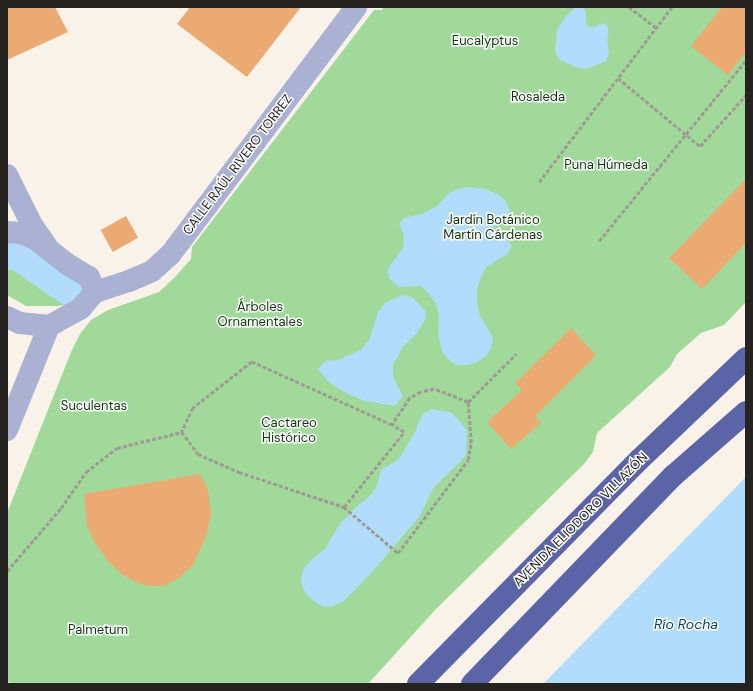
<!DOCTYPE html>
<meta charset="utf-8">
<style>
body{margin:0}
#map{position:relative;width:753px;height:691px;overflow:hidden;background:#f8f2e9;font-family:"DM Sans",sans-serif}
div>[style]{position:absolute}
.green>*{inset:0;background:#a1d99b}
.water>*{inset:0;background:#b2dcfc}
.canal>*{height:33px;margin:-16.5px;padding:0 16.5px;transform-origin:16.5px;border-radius:16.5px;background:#b2dcfc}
.building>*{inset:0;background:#eaaa71;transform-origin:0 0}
.path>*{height:2.5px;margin-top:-1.25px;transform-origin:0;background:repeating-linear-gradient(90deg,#9f9a94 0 4px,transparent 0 6px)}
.street>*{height:22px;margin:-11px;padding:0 11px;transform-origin:11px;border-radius:11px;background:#aab1d2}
.highway>*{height:22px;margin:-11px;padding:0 11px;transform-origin:11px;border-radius:11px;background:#5a64a7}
span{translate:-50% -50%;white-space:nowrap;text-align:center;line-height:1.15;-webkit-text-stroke:3px #fff;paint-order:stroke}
.park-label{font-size:13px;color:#0e350b}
.street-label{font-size:13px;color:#252320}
.water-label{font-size:14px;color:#084466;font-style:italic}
.frame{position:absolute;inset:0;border:8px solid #252320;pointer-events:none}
</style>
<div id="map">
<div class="green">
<i style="clip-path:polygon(384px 7px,746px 7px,746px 302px,724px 325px,701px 333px,677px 354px,670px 367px,597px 433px,593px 452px,584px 464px,436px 609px,368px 684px,10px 684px,7px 680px,7px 513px,71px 352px,80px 334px,91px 320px,108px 310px,159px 292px,175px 277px,191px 259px,192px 247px,374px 10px,382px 10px)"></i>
<i style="clip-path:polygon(7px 243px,26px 245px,75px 279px,80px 289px,77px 298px,69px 304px,58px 306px,26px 306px,7px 295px)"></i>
</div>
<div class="water">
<i style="clip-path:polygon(576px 7px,583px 7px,586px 12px,586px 22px,589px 27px,595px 27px,602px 23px,607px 25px,609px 32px,607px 40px,609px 53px,606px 61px,587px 69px,578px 68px,560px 60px,555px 52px,557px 30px,567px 15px)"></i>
<i style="clip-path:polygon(470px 187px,485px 189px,497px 194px,504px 199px,509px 207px,510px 214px,505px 220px,494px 226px,492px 232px,496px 235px,505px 236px,512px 246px,507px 254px,486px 267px,481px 277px,477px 289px,477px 304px,480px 316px,493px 337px,491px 348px,486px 356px,477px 362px,468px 365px,456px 365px,448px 359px,442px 351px,438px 333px,439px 316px,436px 304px,429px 294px,421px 286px,400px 287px,396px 285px,389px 278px,388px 268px,403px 248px,404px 236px,399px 224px,404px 218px,421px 214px,436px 207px,449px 193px,458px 189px)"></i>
<i style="clip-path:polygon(403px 295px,412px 297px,425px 310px,426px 318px,417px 333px,402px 348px,393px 365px,393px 377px,403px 396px,395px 406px,365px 401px,348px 394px,330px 383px,318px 369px,325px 361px,339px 360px,362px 349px,369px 340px,378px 312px,386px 302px)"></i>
<i style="clip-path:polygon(432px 409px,450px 412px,458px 419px,467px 431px,466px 455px,460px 462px,434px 487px,419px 517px,372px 572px,344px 601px,333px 606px,324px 607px,315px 602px,307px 595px,302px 586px,301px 578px,304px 568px,312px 559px,325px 549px,340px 524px,357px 506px,369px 497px,376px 488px,381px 470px,399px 459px,415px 432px,420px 419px,424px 413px)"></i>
<i style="clip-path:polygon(746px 477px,746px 684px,543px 684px)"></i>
</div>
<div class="canal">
<i style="left:7px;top:252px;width:13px;rotate:13deg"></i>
<i style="left:20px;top:255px;width:58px;rotate:34.5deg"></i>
</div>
<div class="building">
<i style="clip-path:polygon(7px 7px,55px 7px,68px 32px,7px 60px)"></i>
<i style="clip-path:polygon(190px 7px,301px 7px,247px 77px,177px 24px)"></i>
<i style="clip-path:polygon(722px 7px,746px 7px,746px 52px,728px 75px,691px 46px)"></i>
<i style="clip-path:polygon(746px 179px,746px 243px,702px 289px,669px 258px)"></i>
<i style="left:126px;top:216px;width:25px;height:29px;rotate:61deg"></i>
<i style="clip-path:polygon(571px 328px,596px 355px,535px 416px,541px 423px,511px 449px,487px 422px,522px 390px,515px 383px)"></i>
<i style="clip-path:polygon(200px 474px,208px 490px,211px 513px,207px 534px,193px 565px,179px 578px,164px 586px,149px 586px,136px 582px,121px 574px,109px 562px,95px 543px,87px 526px,84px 494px)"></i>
</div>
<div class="path">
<i style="left:629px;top:7px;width:34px;rotate:37deg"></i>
<i style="left:618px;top:78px;width:107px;rotate:39.7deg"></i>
<i style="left:700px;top:146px;width:69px;rotate:-48deg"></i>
<i style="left:539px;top:182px;width:220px;rotate:-52.8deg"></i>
<i style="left:599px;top:241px;width:233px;rotate:-50.9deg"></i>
<i style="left:468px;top:402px;width:36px;rotate:-159deg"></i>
<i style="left:434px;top:389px;width:13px;rotate:167deg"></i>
<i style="left:421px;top:392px;width:13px;rotate:151deg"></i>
<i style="left:410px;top:398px;width:32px;rotate:124deg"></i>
<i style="left:392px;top:425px;width:154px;rotate:-155.8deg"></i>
<i style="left:252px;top:362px;width:75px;rotate:142.1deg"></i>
<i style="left:193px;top:408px;width:26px;rotate:115deg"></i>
<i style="left:182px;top:432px;width:27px;rotate:54deg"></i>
<i style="left:198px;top:454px;width:45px;rotate:23.7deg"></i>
<i style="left:239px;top:472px;width:111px;rotate:18.4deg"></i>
<i style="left:344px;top:507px;width:71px;rotate:40.4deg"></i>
<i style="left:398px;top:553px;width:116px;rotate:-53deg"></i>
<i style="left:468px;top:460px;width:17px;rotate:-80deg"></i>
<i style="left:471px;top:443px;width:41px;rotate:-94.2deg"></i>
<i style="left:468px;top:402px;width:68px;rotate:-45deg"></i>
<i style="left:344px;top:507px;width:96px;rotate:-51.3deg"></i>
<i style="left:404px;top:432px;width:14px;rotate:-150deg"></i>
<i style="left:7px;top:571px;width:83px;rotate:-49.4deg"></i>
<i style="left:61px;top:508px;width:44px;rotate:-55.2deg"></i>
<i style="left:86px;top:472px;width:39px;rotate:-38deg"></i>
<i style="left:117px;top:448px;width:67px;rotate:-13.8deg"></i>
</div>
<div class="street">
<i style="left:7px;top:175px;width:56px;rotate:63.4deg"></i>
<i style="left:32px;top:225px;width:24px;rotate:55deg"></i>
<i style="left:7px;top:232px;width:13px;rotate:4deg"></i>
<i style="left:20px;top:233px;width:15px;rotate:20deg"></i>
<i style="left:34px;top:238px;width:42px;rotate:38.2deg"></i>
<i style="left:67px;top:264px;width:26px;rotate:31deg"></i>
<i style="left:89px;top:277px;width:16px;rotate:68deg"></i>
<i style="left:95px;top:292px;width:36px;rotate:-18deg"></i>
<i style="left:129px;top:281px;width:25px;rotate:-23deg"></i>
<i style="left:152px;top:271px;width:24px;rotate:-42deg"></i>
<i style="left:170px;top:255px;width:310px;rotate:-53.1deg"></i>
<i style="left:7px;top:317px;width:14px;rotate:25deg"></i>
<i style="left:20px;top:323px;width:29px;rotate:6deg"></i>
<i style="left:49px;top:326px;width:37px;rotate:-29deg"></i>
<i style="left:81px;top:308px;width:21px;rotate:-49deg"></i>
<i style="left:7px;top:430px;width:112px;rotate:-68deg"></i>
</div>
<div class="highway">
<i style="left:418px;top:684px;width:315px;rotate:-45.4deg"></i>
<i style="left:639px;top:460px;width:148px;rotate:-43.6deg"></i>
<i style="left:472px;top:684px;width:289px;rotate:-46deg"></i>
<i style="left:673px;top:476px;width:97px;rotate:-41.2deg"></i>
</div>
<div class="park-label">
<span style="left:485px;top:41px">Eucalyptus</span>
<span style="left:538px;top:97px">Rosaleda</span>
<span style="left:606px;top:165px">Puna Húmeda</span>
<span style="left:493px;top:228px">Jardín Botánico<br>Martín Cárdenas</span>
<span style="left:260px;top:315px">Árboles<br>Ornamentales</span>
<span style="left:94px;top:406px">Suculentas</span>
<span style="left:289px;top:431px">Cactareo<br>Histórico</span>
<span style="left:98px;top:630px">Palmetum</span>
</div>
<div class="street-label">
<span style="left:238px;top:165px;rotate:-53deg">CALLE RAÚL RIVERO TORREZ</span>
<span style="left:581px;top:520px;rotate:-45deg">AVENIDA ELIODORO VILLAZÓN</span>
</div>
<div class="water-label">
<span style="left:686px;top:624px">Río Rocha</span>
</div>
<div class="frame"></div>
</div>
